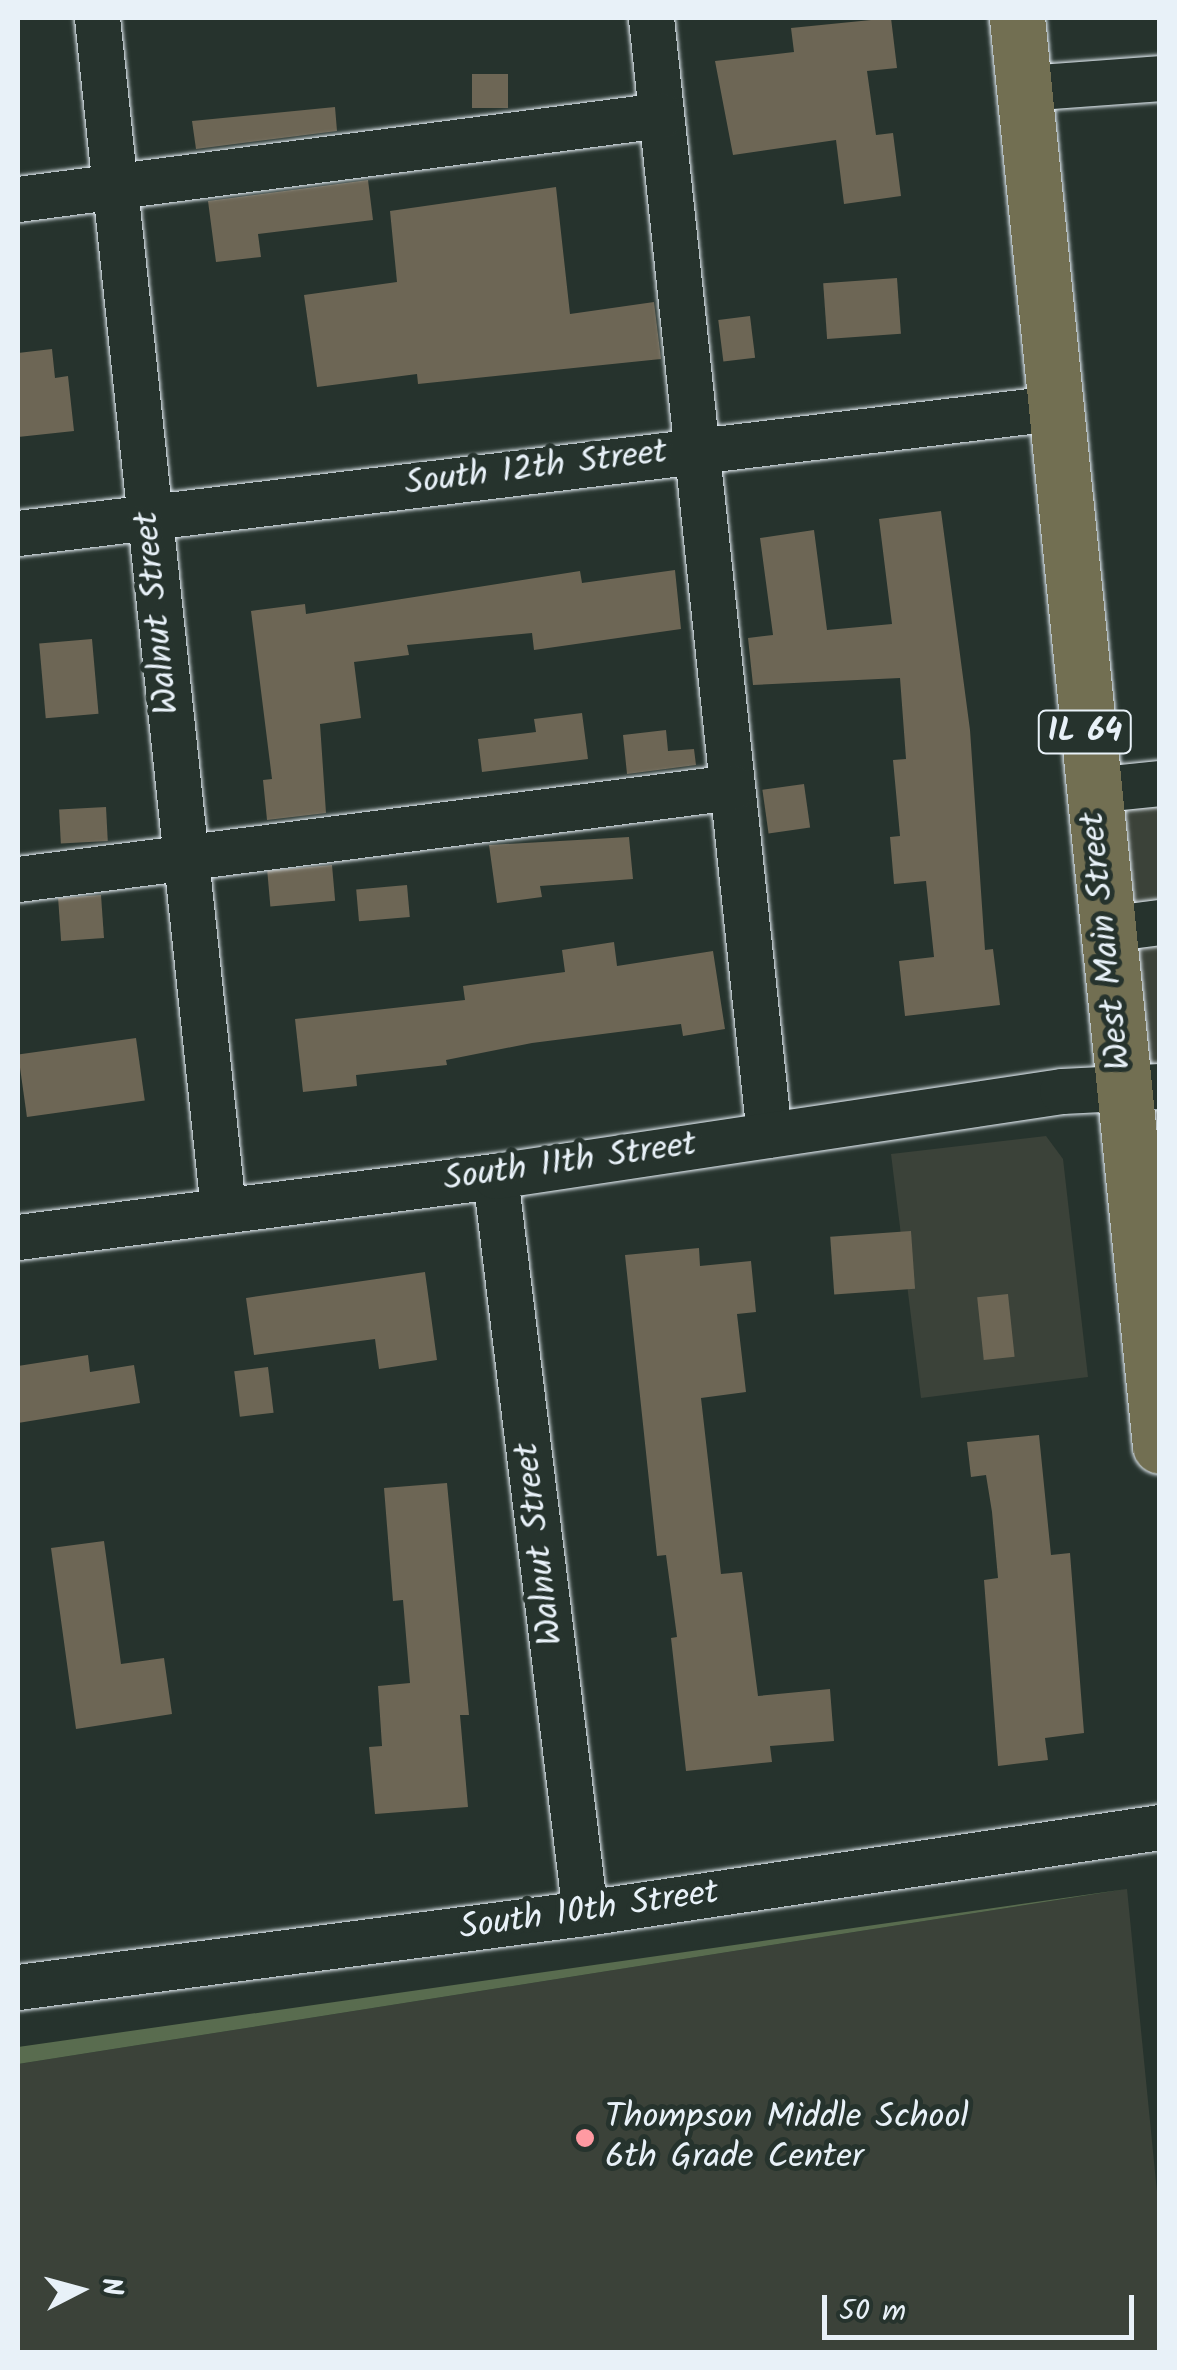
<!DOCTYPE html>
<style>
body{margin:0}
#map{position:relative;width:1177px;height:2370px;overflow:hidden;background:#26332d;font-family:Kalam,sans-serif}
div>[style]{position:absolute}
.built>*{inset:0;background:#3b4239}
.green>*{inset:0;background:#596c4f}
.building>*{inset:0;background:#6d6655;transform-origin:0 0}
.roads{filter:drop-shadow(0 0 2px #e8f1f8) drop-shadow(0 0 2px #e8f1f8)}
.minor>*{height:45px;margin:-22.5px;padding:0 22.5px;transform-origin:22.5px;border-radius:22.5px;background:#26332d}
.major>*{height:55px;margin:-27.5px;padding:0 27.5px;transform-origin:27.5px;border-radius:27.5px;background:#726f52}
.dots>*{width:28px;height:28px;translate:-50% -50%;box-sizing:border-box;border:5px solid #26332d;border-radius:50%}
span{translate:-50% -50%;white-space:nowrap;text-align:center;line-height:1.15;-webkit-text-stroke:10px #26332d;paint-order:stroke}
.shield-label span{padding:2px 8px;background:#26332d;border:2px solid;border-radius:8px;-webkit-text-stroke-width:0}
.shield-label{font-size:32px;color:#e8f1f8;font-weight:700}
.street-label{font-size:35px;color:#e8f1f8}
.poi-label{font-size:35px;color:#e8f1f8}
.left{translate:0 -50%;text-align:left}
.frame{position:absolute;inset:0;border:20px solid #e8f1f8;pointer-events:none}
.north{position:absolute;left:30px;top:2240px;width:100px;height:100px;-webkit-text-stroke:8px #26332d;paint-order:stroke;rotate:84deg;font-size:28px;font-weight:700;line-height:40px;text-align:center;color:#e8f1f8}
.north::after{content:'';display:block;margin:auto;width:35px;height:45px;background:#e8f1f8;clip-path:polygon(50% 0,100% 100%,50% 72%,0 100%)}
.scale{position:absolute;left:822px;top:2295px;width:312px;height:45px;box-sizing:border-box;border:5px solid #e8f1f8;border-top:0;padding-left:12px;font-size:30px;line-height:35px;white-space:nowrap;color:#e8f1f8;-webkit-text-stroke:8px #26332d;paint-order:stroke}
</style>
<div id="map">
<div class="built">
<i style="clip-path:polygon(1159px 793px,1160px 1238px,1102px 799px)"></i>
<i style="clip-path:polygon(1046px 1136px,1063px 1159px,1088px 1377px,921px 1398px,891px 1154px)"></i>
<i style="clip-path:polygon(1127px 1889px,1159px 2212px,1159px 2352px,18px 2352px,18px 2064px)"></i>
</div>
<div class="green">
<i style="clip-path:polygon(1127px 1889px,18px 2064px,18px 2047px)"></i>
</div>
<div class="building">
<i style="clip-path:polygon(891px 18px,897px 68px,867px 71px,876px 135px,893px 133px,901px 196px,844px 204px,836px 140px,733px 155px,715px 61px,794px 52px,791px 28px)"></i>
<i style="left:508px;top:74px;width:34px;height:36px;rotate:90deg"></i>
<i style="clip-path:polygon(335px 107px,337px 131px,196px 149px,192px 121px)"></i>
<i style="clip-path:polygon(368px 180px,373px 220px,258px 234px,261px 257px,216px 262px,208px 201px)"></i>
<i style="clip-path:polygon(556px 187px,570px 314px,654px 302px,661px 359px,418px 384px,417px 374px,317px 387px,304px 295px,397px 282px,390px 211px)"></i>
<i style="left:897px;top:278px;width:56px;height:74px;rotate:86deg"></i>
<i style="left:750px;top:316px;width:42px;height:32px;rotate:83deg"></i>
<i style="clip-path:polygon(52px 349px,55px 378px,68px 376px,74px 431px,18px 437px,18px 353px)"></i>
<i style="clip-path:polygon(941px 511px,970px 730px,985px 950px,993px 949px,1000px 1005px,905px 1016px,899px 961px,934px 957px,926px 881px,894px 884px,890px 837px,900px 836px,893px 760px,906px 759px,900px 678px,753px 685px,748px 638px,773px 635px,760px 538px,814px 530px,827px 630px,892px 624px,879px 519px)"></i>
<i style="clip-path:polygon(675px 570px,681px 629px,534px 650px,532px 633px,407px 645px,409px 655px,354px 662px,361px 718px,320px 724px,326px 813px,267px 820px,263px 780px,272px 779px,251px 611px,305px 604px,306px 614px,580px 571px,582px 583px)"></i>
<i style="left:92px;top:639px;width:75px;height:53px;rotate:85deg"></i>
<i style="clip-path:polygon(582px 713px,588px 759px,482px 772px,478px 739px,536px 732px,534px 719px)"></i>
<i style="clip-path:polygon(666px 730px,668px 751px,694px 749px,696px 765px,627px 774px,623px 735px)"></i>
<i style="left:804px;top:784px;width:44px;height:42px;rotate:82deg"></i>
<i style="left:106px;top:807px;width:34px;height:47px;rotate:87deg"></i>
<i style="clip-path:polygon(629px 837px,633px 879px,540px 886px,542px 897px,497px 903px,489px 845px)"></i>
<i style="left:332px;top:865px;width:36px;height:65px;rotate:85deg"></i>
<i style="left:407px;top:885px;width:32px;height:51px;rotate:85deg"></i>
<i style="left:101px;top:895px;width:43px;height:43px;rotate:86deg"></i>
<i style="clip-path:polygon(614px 942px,617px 966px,713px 951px,725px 1029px,683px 1036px,681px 1024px,532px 1043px,446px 1060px,447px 1065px,356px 1075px,357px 1086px,303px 1092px,295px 1019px,465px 1000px,463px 986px,565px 972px,562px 950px)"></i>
<i style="left:136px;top:1038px;width:63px;height:119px;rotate:82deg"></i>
<i style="left:911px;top:1231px;width:58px;height:81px;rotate:86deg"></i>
<i style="clip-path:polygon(699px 1248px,700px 1266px,751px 1261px,756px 1312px,737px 1314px,746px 1392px,701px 1398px,721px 1574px,742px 1572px,758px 1696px,830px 1689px,834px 1741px,770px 1746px,772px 1762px,686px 1771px,671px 1638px,677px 1637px,666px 1555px,657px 1556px,625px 1255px)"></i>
<i style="clip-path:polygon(425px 1272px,437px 1360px,379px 1369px,375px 1339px,254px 1355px,246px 1298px)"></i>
<i style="left:1008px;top:1294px;width:63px;height:31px;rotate:84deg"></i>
<i style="clip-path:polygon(88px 1355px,90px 1372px,134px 1365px,140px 1403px,18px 1423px,18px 1366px)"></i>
<i style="left:268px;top:1367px;width:46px;height:34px;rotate:83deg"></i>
<i style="clip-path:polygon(1039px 1435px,1051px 1555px,1070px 1553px,1084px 1733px,1045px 1738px,1048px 1760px,998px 1766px,984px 1580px,998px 1578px,992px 1512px,986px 1475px,971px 1477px,967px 1442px)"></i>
<i style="clip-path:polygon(447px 1483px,469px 1715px,460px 1715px,468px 1807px,375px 1814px,369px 1747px,382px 1746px,378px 1686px,410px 1683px,403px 1600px,393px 1601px,384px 1488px)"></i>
<i style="clip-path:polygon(104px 1541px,121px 1664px,164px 1658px,172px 1714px,76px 1729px,51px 1548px)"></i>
</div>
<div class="roads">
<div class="minor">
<i style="left:97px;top:18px;width:1198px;rotate:83.96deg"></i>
<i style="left:651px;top:18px;width:1123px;rotate:83.97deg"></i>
<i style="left:1025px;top:88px;width:135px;rotate:-4.2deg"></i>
<i style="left:18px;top:199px;width:648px;rotate:-7.44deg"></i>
<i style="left:18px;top:533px;width:1044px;rotate:-6.88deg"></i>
<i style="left:1091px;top:790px;width:69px;rotate:-5.8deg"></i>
<i style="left:18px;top:879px;width:720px;rotate:-7.34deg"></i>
<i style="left:1106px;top:929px;width:54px;rotate:-7.4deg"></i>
<i style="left:495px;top:1176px;width:742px;rotate:83.04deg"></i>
<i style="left:18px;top:1237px;width:481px;rotate:-7.3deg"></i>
<i style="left:495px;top:1176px;width:573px;rotate:-8.53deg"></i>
<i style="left:1062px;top:1091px;width:98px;rotate:-2.9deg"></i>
<i style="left:18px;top:1987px;width:572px;rotate:-7.44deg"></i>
<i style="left:585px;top:1913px;width:581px;rotate:-8.51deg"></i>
</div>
<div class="major">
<i style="left:1017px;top:18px;width:1435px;rotate:84.28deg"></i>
</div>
</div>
<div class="dots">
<i style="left:585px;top:2138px;background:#ff9aa2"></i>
</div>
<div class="shield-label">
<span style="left:1085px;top:732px">IL 64</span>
</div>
<div class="street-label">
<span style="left:536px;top:469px;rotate:-7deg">South 12th Street</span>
<span style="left:158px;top:613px;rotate:-96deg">Walnut Street</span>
<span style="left:1107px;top:941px;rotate:-96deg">West Main Street</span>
<span style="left:570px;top:1163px;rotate:-8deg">South 11th Street</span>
<span style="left:540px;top:1544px;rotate:-97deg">Walnut Street</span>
<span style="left:589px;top:1911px;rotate:-8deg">South 10th Street</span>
</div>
<div class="poi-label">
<span class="left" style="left:605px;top:2138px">Thompson Middle School<br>6th Grade Center</span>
</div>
<div class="frame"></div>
<div class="north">N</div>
<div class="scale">50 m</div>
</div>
